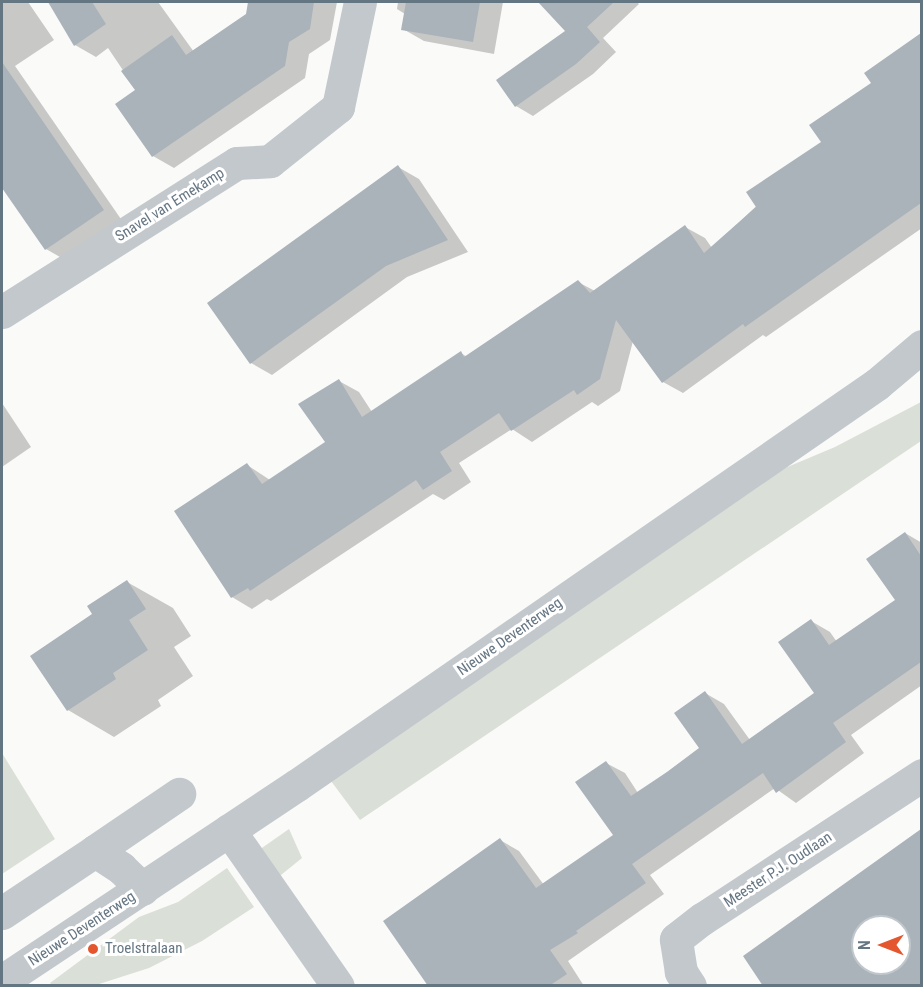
<!DOCTYPE html>
<style>
body{margin:0}
#map{position:relative;width:923px;height:987px;overflow:hidden;background:#fafaf8;font-family:"Roboto Condensed",sans-serif}
div>[style]{position:absolute}
.green>*{inset:0;background:#dadfd7}
.shadow>*{inset:0;background:#0003}
.building>*{inset:0;background:#aab3b9}
.minor>*{height:33px;margin:-16.5px;padding:0 16.5px;transform-origin:16.5px;border-radius:16.5px;background:#c3c8cc}
.tertiary>*{height:33px;margin:-16.5px;padding:0 16.5px;transform-origin:16.5px;border-radius:16.5px;background:#c3c8cc}
.dots>*{width:16px;height:16px;translate:-50% -50%;box-sizing:border-box;border:3px solid #fff;border-radius:50%}
span{translate:-50% -50%;white-space:nowrap;text-align:center;line-height:1.15;-webkit-text-stroke:6px #fff;paint-order:stroke}
.street-label{font-size:15px;color:#657683}
.poi-label{font-size:15px;color:#657683}
.left{translate:0 -50%;text-align:left}
.frame{position:absolute;inset:0;border:3px solid #657683;pointer-events:none}
.north{position:absolute;left:851px;top:915px;width:60px;height:60px;box-sizing:border-box;background:#fff;border:2px solid #c1c8cd;border-radius:50%;rotate:270deg;font-size:16px;font-weight:700;line-height:24px;text-align:center;color:#657683}
.north::after{content:'';display:block;margin:auto;width:21px;height:27px;background:#e4572e;clip-path:polygon(50% 0,100% 100%,50% 72%,0 100%)}
</style>
<div id="map">
<div class="green">
<i style="clip-path:polygon(921px 402px,921px 441px,360px 820px,331px 781px,785px 468px,835px 447px)"></i>
<i style="clip-path:polygon(2px 753px,55px 839px,2px 874px)"></i>
<i style="clip-path:polygon(289px 829px,302px 858px,276px 879px,259px 850px)"></i>
<i style="clip-path:polygon(227px 868px,254px 907px,202px 941px,149px 968px,96px 985px,52px 985px,50px 983px,139px 917px,178px 902px)"></i>
</div>
<div class="shadow">
<i style="clip-path:polygon(2px 2px,28px 2px,54px 40px,15px 66px,123px 222px,67px 261px,46px 249px,2px 185px)"></i>
<i style="clip-path:polygon(83px 2px,158px 2px,194px 52px,247px 15px,249px 2px,337px 2px,330px 40px,309px 54px,305px 78px,174px 168px,153px 156px,117px 104px,137px 91px,108px 48px,96px 57px,75px 45px,59px 17px)"></i>
<i style="clip-path:polygon(398px 2px,503px 2px,494px 54px,424px 41px,403px 29px,405px 14px,397px 9px)"></i>
<i style="clip-path:polygon(564px 2px,637px 2px,639px 4px,603px 38px,616px 52px,593px 74px,533px 116px,516px 106px,568px 31px,551px 14px)"></i>
<i style="clip-path:polygon(920px 37px,922px 228px,766px 337px,763px 335px,683px 393px,663px 382px,633px 341px,620px 391px,598px 406px,592px 402px,532px 442px,512px 429px,459px 463px,471px 482px,444px 500px,433px 494px,271px 601px,267px 599px,252px 609px,232px 597px,176px 512px,247px 465px,270px 480px,327px 443px,339px 381px,359px 392px,372px 412px,461px 353px,467px 357px,578px 282px,595px 291px,685px 227px,705px 238px,712px 248px,823px 143px,873px 84px)"></i>
<i style="clip-path:polygon(398px 167px,419px 179px,468px 252px,407px 277px,272px 375px,251px 363px,209px 303px)"></i>
<i style="clip-path:polygon(2px 403px,31px 447px,2px 467px)"></i>
<i style="clip-path:polygon(905px 533px,922px 543px,922px 685px,851px 735px,864px 753px,796px 803px,775px 788px,650px 875px,664px 894px,568px 961px,584px 986px,429px 986px,500px 840px,519px 851px,544px 885px,615px 835px,606px 763px,625px 773px,638px 793px,701px 748px,705px 693px,724px 704px,750px 740px,816px 693px,811px 621px,830px 632px,837px 642px,897px 600px)"></i>
<i style="clip-path:polygon(127px 582px,173px 608px,191px 636px,174px 647px,193px 676px,158px 700px,161px 706px,114px 737px,68px 710px,94px 615px)"></i>
<i style="clip-path:polygon(evenodd,922px 831px,922px 986px,765px 986px,745px 957px,922px 831px,863px 927px,899px 927px,899px 963px,863px 963px,863px 927px)"></i>
</div>
<div class="building">
<i style="clip-path:polygon(48px 2px,92px 2px,106px 24px,74px 46px)"></i>
<i style="clip-path:polygon(248px 2px,314px 2px,310px 29px,289px 42px,285px 66px,152px 157px,115px 104px,135px 90px,121px 71px,172px 35px,186px 55px,246px 14px)"></i>
<i style="clip-path:polygon(406px 2px,480px 2px,473px 42px,401px 30px)"></i>
<i style="clip-path:polygon(538px 2px,614px 2px,587px 27px,600px 42px,576px 64px,515px 107px,496px 80px,565px 31px)"></i>
<i style="clip-path:polygon(921px 33px,921px 203px,745px 327px,743px 324px,662px 383px,616px 320px,600px 379px,577px 395px,574px 390px,511px 431px,499px 413px,440px 452px,452px 471px,423px 490px,416px 480px,250px 591px,248px 588px,231px 598px,174px 511px,247px 463px,262px 484px,325px 442px,298px 404px,339px 379px,362px 417px,461px 351px,464px 357px,578px 280px,590px 293px,685px 225px,704px 253px,756px 207px,746px 192px,821px 142px,809px 125px,871px 83px,864px 73px)"></i>
<i style="clip-path:polygon(2px 62px,104px 210px,45px 250px,2px 188px)"></i>
<i style="clip-path:polygon(398px 165px,448px 240px,386px 266px,250px 364px,207px 303px)"></i>
<i style="clip-path:polygon(905px 532px,921px 556px,921px 662px,833px 723px,846px 742px,776px 793px,763px 773px,632px 864px,646px 883px,576px 931px,578px 933px,550px 950px,567px 974px,549px 986px,428px 986px,383px 921px,500px 838px,536px 888px,613px 835px,575px 782px,606px 761px,631px 796px,667px 772px,699px 748px,674px 713px,705px 691px,742px 744px,814px 693px,778px 642px,811px 619px,829px 645px,895px 600px,866px 559px)"></i>
<i style="clip-path:polygon(127px 580px,146px 609px,129px 620px,148px 650px,113px 673px,116px 679px,67px 711px,30px 656px,92px 614px,87px 606px)"></i>
<i style="clip-path:polygon(evenodd,921px 829px,921px 986px,763px 986px,743px 956px,921px 829px,863px 927px,899px 927px,899px 963px,863px 963px,863px 927px)"></i>
</div>
<div class="minor">
<i style="left:2px;top:312px;width:278px;rotate:-32.4deg"></i>
<i style="left:237px;top:163px;width:33px;rotate:-3deg"></i>
<i style="left:270px;top:161px;width:87px;rotate:-38.5deg"></i>
<i style="left:338px;top:107px;width:107px;rotate:-78.2deg"></i>
<i style="left:229px;top:830px;width:190px;rotate:55.1deg"></i>
<i style="left:95px;top:851px;width:102px;rotate:-34.2deg"></i>
<i style="left:2px;top:913px;width:112px;rotate:-33.7deg"></i>
<i style="left:95px;top:851px;width:31px;rotate:33deg"></i>
<i style="left:121px;top:868px;width:30px;rotate:44deg"></i>
<i style="left:690px;top:986px;width:17px;rotate:-123deg"></i>
<i style="left:681px;top:972px;width:33px;rotate:-99deg"></i>
<i style="left:676px;top:939px;width:33px;rotate:-38deg"></i>
<i style="left:702px;top:919px;width:263px;rotate:-33.2deg"></i>
</div>
<div class="tertiary">
<i style="left:2px;top:981px;width:354px;rotate:-33.6deg"></i>
<i style="left:297px;top:785px;width:705px;rotate:-34.66deg"></i>
<i style="left:877px;top:384px;width:59px;rotate:-40.2deg"></i>
</div>
<div class="dots">
<i style="left:93px;top:949px;background:#e4572e"></i>
</div>
<div class="street-label">
<span style="left:170px;top:205px;rotate:-32deg">Snavel van Emekamp</span>
<span style="left:510px;top:637px;rotate:-35deg">Nieuwe Deventerweg</span>
<span style="left:778px;top:870px;rotate:-33deg">Meester P.J. Oudlaan</span>
<span style="left:82px;top:929px;rotate:-33deg">Nieuwe Deventerweg</span>
</div>
<div class="poi-label">
<span class="left" style="left:105px;top:949px">Troelstralaan</span>
</div>
<div class="frame"></div>
<div class="north">N</div>
</div>
